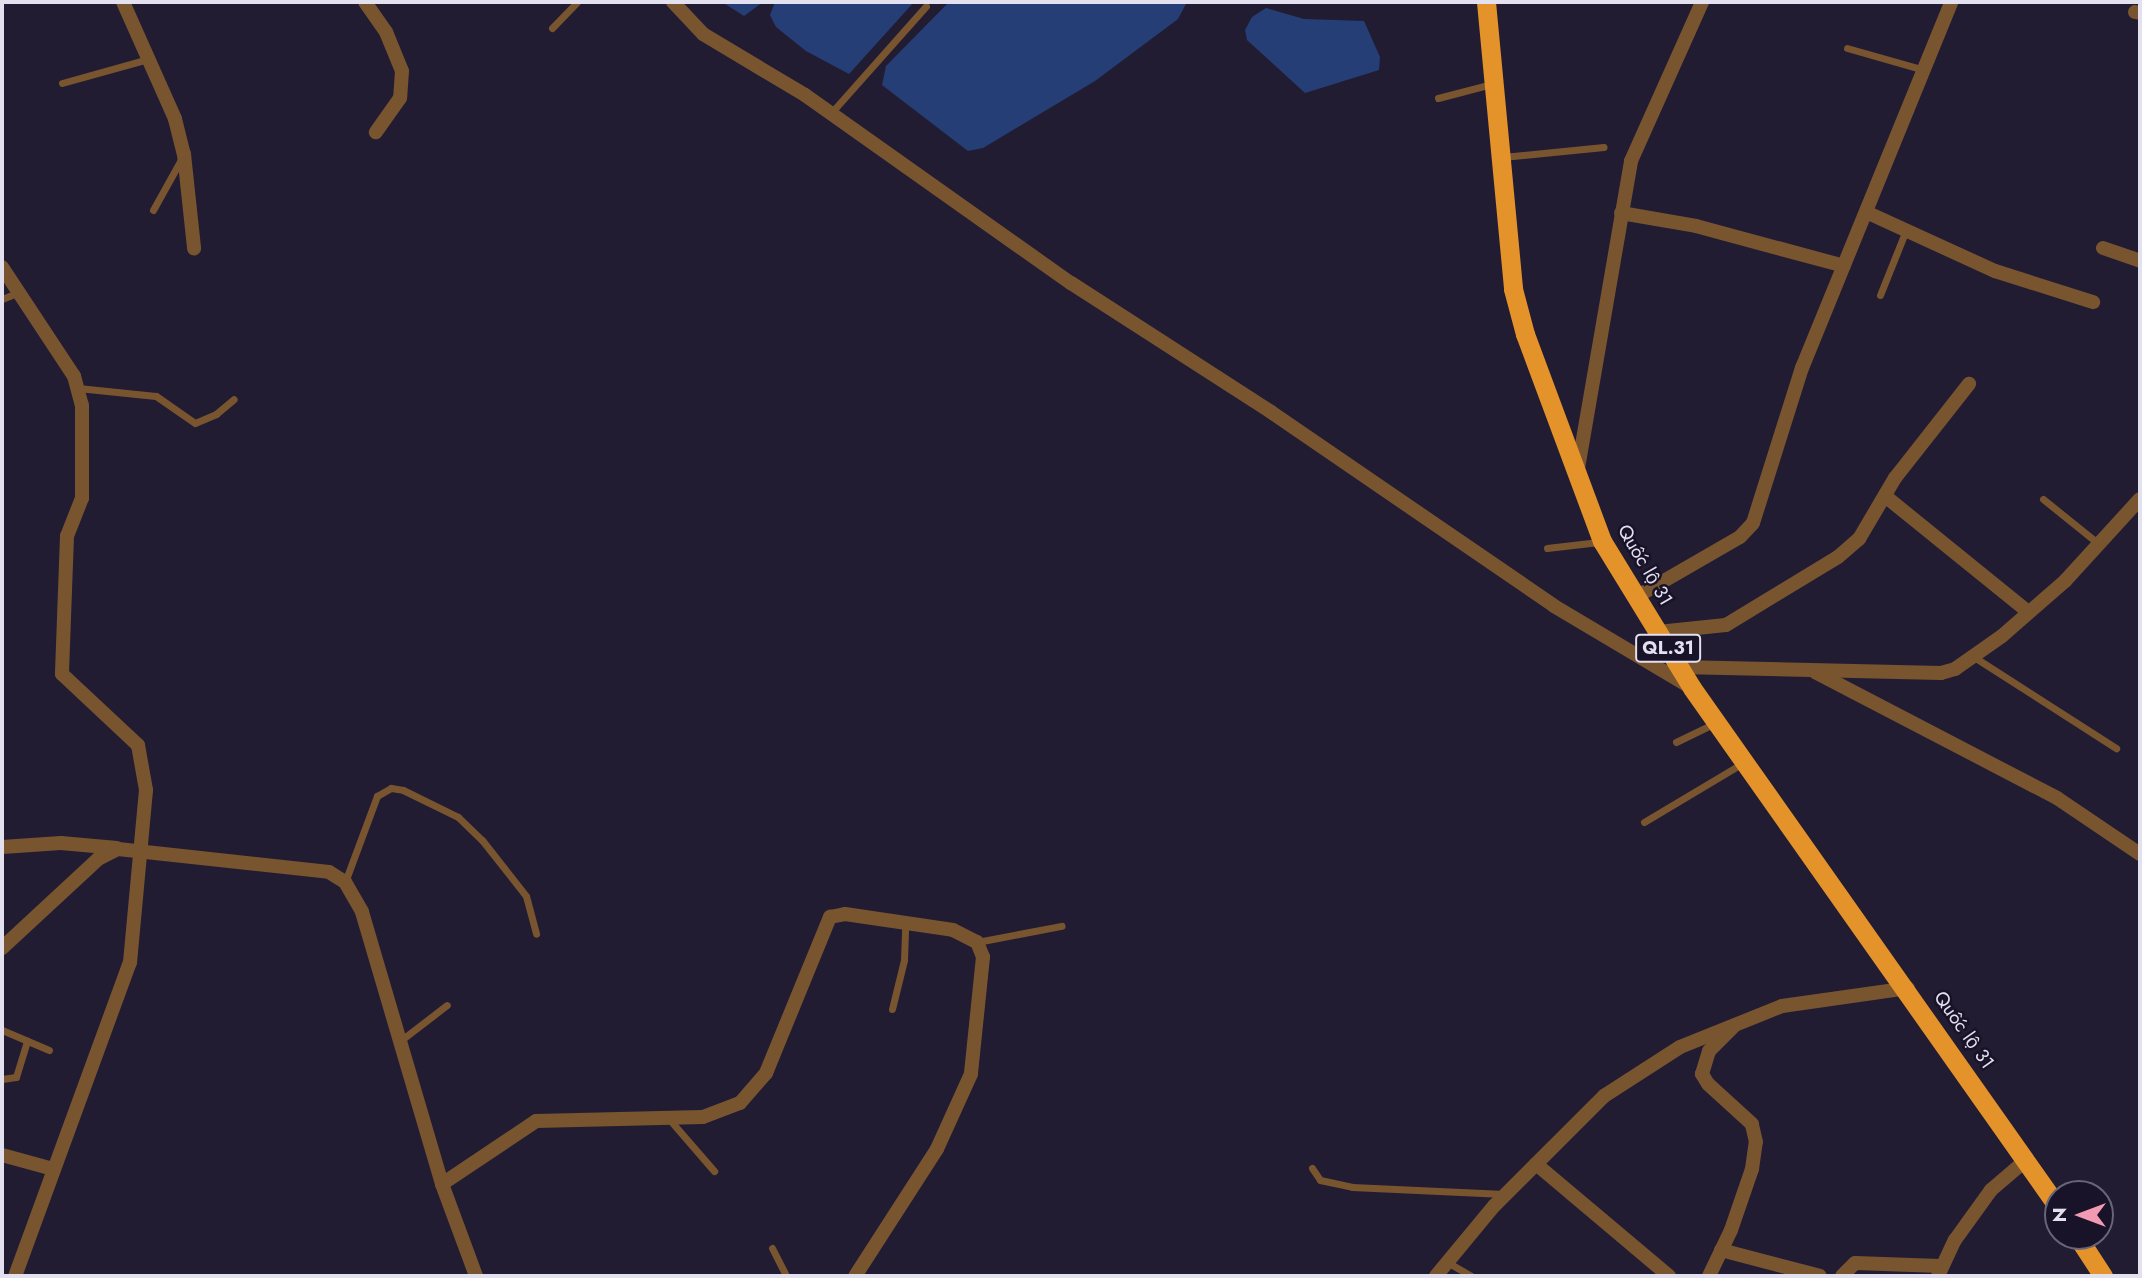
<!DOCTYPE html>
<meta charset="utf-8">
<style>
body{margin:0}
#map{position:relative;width:2142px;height:1278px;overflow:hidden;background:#221c33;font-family:Jost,sans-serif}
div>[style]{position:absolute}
.water>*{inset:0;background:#253f76}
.service>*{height:7px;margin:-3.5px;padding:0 3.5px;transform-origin:3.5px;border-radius:3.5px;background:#79552f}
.minor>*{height:14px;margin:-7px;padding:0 7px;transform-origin:7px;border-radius:7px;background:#79552f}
.trunk>*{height:19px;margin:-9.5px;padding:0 9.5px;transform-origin:9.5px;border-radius:9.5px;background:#e4922a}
span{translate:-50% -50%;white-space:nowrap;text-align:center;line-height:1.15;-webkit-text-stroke:5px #181328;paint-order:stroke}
.shield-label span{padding:2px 5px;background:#181328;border:2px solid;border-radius:5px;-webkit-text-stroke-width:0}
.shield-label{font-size:18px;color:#e3e0ef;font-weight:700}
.street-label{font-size:19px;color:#e3e0ef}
.frame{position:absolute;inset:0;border:4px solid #e3e0ef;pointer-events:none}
.north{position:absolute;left:2044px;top:1180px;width:70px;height:70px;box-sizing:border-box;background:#181328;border:2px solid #696578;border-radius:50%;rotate:270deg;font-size:19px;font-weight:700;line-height:28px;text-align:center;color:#e3e0ef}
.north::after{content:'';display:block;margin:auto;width:24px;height:32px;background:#f19ab1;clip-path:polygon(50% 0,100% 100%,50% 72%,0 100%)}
</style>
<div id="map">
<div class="water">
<i style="clip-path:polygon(722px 2px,763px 2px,744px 16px)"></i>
<i style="clip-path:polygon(775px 2px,914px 2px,849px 74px,806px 51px,776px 27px,770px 15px)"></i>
<i style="clip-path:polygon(949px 2px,1187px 2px,1178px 19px,1095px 81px,983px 148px,968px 151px,882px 85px,886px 66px)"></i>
<i style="clip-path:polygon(1266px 8px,1304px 19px,1364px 21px,1380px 57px,1379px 70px,1305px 93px,1247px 40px,1245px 30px,1252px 17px)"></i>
</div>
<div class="service">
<i style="left:552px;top:28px;width:36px;rotate:-46deg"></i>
<i style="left:1847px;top:48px;width:80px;rotate:15.9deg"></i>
<i style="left:62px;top:83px;width:89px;rotate:-15.6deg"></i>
<i style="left:1438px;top:98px;width:56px;rotate:-14.5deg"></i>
<i style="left:831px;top:113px;width:143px;rotate:-48.4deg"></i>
<i style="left:1503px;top:157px;width:101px;rotate:-5.7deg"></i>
<i style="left:153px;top:210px;width:60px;rotate:-60.9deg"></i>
<i style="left:1880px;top:295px;width:70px;rotate:-68.2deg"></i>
<i style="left:2px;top:299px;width:18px;rotate:-22deg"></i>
<i style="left:78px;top:388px;width:78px;rotate:5.9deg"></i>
<i style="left:156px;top:396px;width:47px;rotate:34.7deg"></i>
<i style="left:195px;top:423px;width:23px;rotate:-23deg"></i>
<i style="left:216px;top:414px;width:23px;rotate:-40deg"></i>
<i style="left:2043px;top:499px;width:73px;rotate:38.9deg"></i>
<i style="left:1547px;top:548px;width:52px;rotate:-6.6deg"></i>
<i style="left:1974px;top:657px;width:169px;rotate:32.7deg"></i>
<i style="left:1676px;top:742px;width:41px;rotate:-25.9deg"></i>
<i style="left:1644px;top:822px;width:115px;rotate:-30.8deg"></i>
<i style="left:345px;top:882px;width:92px;rotate:-69.6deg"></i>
<i style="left:377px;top:796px;width:16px;rotate:-30deg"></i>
<i style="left:391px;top:788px;width:12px;rotate:9deg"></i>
<i style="left:403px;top:790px;width:61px;rotate:26.1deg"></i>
<i style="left:458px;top:817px;width:33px;rotate:44deg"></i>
<i style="left:482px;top:840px;width:71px;rotate:51.8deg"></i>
<i style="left:526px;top:896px;width:39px;rotate:75deg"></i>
<i style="left:977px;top:942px;width:86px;rotate:-10.8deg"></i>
<i style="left:892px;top:1009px;width:50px;rotate:-76.2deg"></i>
<i style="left:904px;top:960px;width:37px;rotate:-88deg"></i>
<i style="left:2px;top:1030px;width:51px;rotate:23.1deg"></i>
<i style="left:400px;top:1041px;width:59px;rotate:-37.5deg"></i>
<i style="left:2px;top:1079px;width:14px;rotate:-8deg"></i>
<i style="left:16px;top:1077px;width:38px;rotate:-73deg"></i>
<i style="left:669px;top:1119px;width:69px;rotate:49.1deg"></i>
<i style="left:1312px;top:1168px;width:14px;rotate:56deg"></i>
<i style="left:1320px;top:1180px;width:33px;rotate:12deg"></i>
<i style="left:1352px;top:1187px;width:152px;rotate:2.6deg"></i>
<i style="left:772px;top:1248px;width:31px;rotate:63deg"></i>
<i style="left:1447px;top:1262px;width:28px;rotate:30deg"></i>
</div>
<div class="minor">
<i style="left:123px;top:2px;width:128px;rotate:66deg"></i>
<i style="left:175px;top:119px;width:36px;rotate:76deg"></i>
<i style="left:184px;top:154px;width:95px;rotate:83.9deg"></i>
<i style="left:365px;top:2px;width:37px;rotate:55deg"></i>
<i style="left:386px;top:32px;width:42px;rotate:67.7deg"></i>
<i style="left:402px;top:71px;width:27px;rotate:94deg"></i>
<i style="left:400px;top:98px;width:42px;rotate:125.2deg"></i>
<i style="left:673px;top:2px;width:44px;rotate:46.8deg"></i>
<i style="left:703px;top:34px;width:119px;rotate:30.9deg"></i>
<i style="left:805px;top:95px;width:326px;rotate:35.3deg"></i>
<i style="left:1071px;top:283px;width:238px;rotate:32.8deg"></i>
<i style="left:1271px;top:412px;width:343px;rotate:34.4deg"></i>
<i style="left:1554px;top:606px;width:157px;rotate:30.7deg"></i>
<i style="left:2135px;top:12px;width:5px;rotate:11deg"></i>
<i style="left:1866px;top:212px;width:142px;rotate:24.6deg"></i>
<i style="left:1995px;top:271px;width:103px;rotate:17.6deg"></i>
<i style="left:1621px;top:213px;width:76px;rotate:9.8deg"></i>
<i style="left:1696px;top:226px;width:153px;rotate:15.1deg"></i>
<i style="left:2103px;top:248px;width:39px;rotate:19deg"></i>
<i style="left:2px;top:267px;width:131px;rotate:56.6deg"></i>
<i style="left:74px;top:376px;width:30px;rotate:75deg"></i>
<i style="left:82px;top:405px;width:93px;rotate:90deg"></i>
<i style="left:82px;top:498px;width:41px;rotate:111.5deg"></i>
<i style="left:67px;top:536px;width:138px;rotate:92.1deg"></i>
<i style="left:62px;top:674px;width:104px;rotate:43.1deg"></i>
<i style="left:138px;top:745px;width:46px;rotate:79.9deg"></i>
<i style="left:146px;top:790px;width:173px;rotate:95.3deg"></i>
<i style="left:130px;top:962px;width:334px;rotate:110.1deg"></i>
<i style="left:1577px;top:474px;width:318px;rotate:-80.2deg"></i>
<i style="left:1631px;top:161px;width:174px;rotate:-65.9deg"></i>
<i style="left:1885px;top:496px;width:183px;rotate:39deg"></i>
<i style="left:1636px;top:597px;width:120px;rotate:-30deg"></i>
<i style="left:1740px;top:537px;width:19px;rotate:-47deg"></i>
<i style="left:1753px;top:523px;width:163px;rotate:-72.5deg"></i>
<i style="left:1802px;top:368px;width:395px;rotate:-67.8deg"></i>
<i style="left:1658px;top:632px;width:68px;rotate:-5.9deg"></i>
<i style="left:1726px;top:625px;width:131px;rotate:-31.3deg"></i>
<i style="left:1838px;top:557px;width:28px;rotate:-41deg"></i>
<i style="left:1859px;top:539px;width:71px;rotate:-59.5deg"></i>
<i style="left:1895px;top:478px;width:120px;rotate:-51.8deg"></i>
<i style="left:1679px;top:667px;width:262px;rotate:1.3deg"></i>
<i style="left:1941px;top:673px;width:15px;rotate:-16deg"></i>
<i style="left:1955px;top:669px;width:57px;rotate:-35.1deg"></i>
<i style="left:2002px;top:636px;width:84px;rotate:-41.1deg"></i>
<i style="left:2065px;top:581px;width:111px;rotate:-47.6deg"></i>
<i style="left:1815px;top:672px;width:273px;rotate:27.5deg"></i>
<i style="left:2057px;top:798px;width:100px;rotate:34deg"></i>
<i style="left:2px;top:847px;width:59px;rotate:-3.9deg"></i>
<i style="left:61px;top:843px;width:56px;rotate:5.1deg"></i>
<i style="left:2px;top:948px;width:131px;rotate:-42.8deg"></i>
<i style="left:98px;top:859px;width:22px;rotate:-27deg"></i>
<i style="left:118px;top:849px;width:212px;rotate:6.2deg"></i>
<i style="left:329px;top:872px;width:19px;rotate:32deg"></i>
<i style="left:345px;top:882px;width:34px;rotate:60deg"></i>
<i style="left:362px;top:912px;width:284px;rotate:73.6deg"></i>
<i style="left:442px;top:1184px;width:98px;rotate:69.7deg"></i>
<i style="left:2px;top:1155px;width:53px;rotate:15.4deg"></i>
<i style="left:1536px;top:1164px;width:174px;rotate:40.1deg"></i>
<i style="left:442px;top:1184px;width:113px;rotate:-33.8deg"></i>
<i style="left:536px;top:1121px;width:167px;rotate:-1.4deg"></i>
<i style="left:703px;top:1117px;width:40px;rotate:-21deg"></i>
<i style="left:740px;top:1103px;width:40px;rotate:-49deg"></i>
<i style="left:766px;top:1073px;width:169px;rotate:-67.7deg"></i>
<i style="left:830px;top:917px;width:15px;rotate:-11deg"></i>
<i style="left:845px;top:914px;width:109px;rotate:8.4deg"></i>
<i style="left:953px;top:930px;width:27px;rotate:27deg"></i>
<i style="left:977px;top:942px;width:16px;rotate:68deg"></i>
<i style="left:983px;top:957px;width:118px;rotate:95.9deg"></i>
<i style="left:971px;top:1074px;width:82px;rotate:114.4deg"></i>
<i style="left:937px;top:1149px;width:151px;rotate:122.8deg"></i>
<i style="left:1721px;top:1250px;width:102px;rotate:14.7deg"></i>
<i style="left:1436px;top:1276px;width:91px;rotate:-50.4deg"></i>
<i style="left:1494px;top:1206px;width:156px;rotate:-45deg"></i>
<i style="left:1604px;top:1096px;width:90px;rotate:-32.8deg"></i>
<i style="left:1680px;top:1047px;width:110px;rotate:-21.9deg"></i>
<i style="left:1782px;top:1006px;width:127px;rotate:-8.1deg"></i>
<i style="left:1709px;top:1276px;width:51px;rotate:-64.4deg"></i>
<i style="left:1731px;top:1230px;width:65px;rotate:-71deg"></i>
<i style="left:1752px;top:1169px;width:27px;rotate:-82deg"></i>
<i style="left:1756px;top:1142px;width:18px;rotate:-103deg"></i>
<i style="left:1752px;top:1124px;width:59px;rotate:-137.7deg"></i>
<i style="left:1708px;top:1084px;width:12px;rotate:-121deg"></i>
<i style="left:1702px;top:1074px;width:24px;rotate:-73deg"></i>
<i style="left:1709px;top:1051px;width:35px;rotate:-45deg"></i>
<i style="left:1842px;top:1276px;width:18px;rotate:-45deg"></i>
<i style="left:1855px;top:1263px;width:85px;rotate:2deg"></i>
<i style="left:1938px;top:1276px;width:40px;rotate:-65deg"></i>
<i style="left:1955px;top:1240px;width:62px;rotate:-54.2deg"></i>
<i style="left:1991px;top:1190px;width:46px;rotate:-40.6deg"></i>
</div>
<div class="trunk">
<i style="left:1486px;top:2px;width:288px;rotate:84.6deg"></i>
<i style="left:1513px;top:289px;width:47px;rotate:75.1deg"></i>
<i style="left:1525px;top:334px;width:221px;rotate:69.6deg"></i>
<i style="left:1602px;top:541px;width:172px;rotate:58.5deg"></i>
<i style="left:1692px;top:688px;width:635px;rotate:54.81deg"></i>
<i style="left:2077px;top:1236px;width:48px;rotate:57deg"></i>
</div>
<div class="shield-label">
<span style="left:1668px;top:648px">QL.31</span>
</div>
<div class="street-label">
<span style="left:1645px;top:565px;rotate:60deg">Quốc lộ 31</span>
<span style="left:1964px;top:1030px;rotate:55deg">Quốc lộ 31</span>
</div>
<div class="frame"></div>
<div class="north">N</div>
</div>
